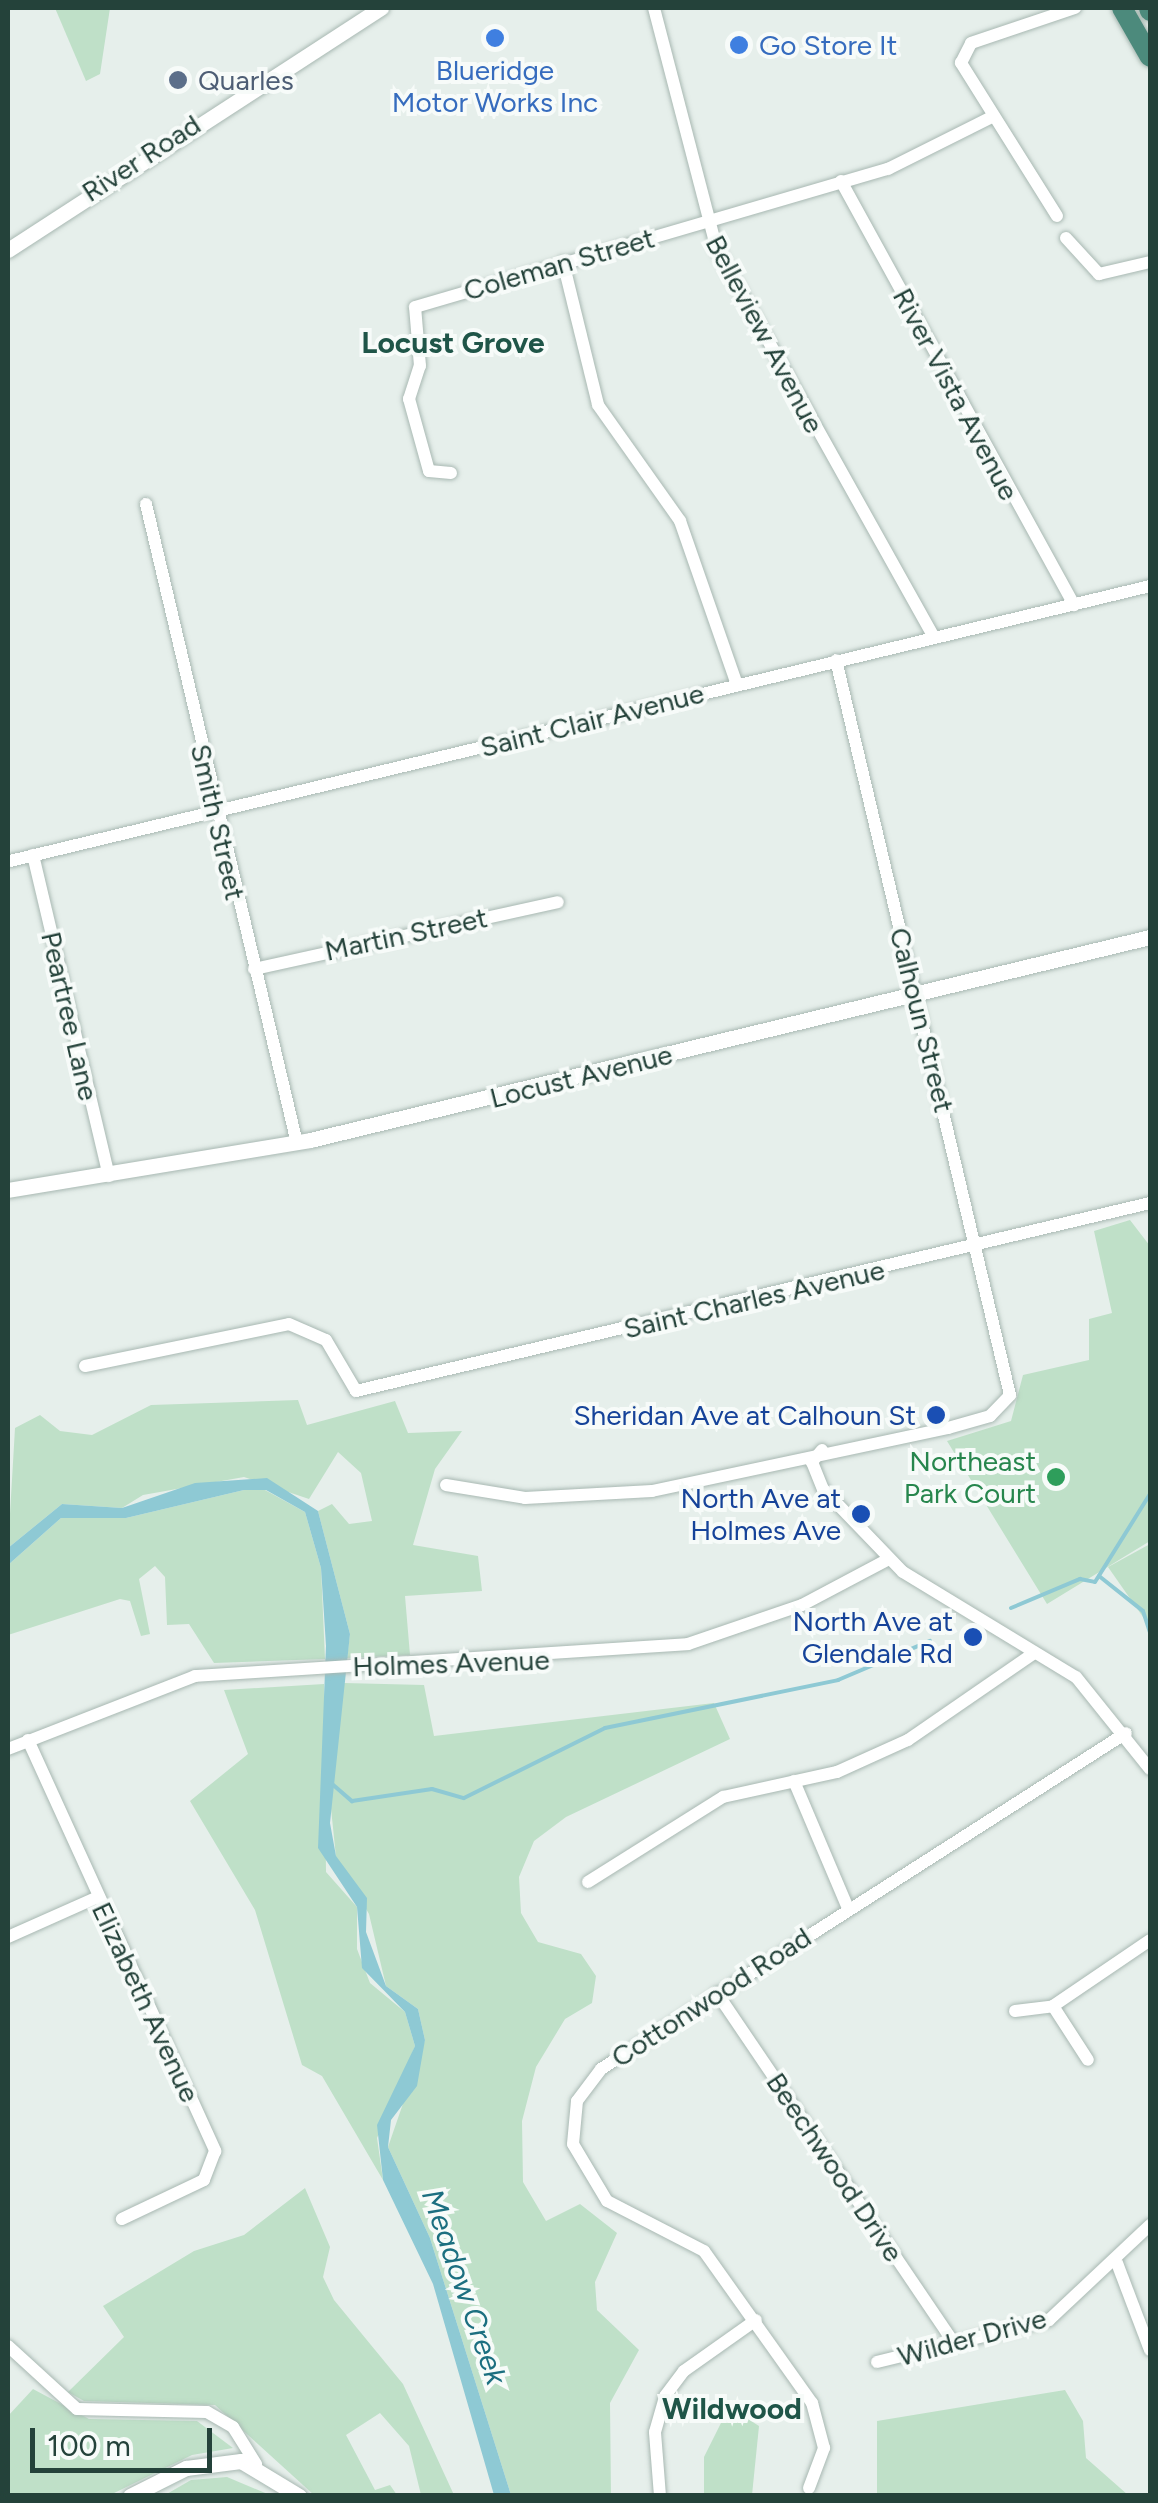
<!DOCTYPE html>
<style>
body{margin:0}
#map{position:relative;width:1158px;height:2503px;overflow:hidden;background:#e6efeb;font-family:Figtree,sans-serif}
div>[style]{position:absolute}
.green>*{inset:0;background:#bfe0c8}
.water>*{inset:0;background:#8ec9d4}
.stream>*{height:4px;margin:-2px;padding:0 2px;transform-origin:2px;border-radius:2px;background:#8ec9d4}
.roads{filter:drop-shadow(0 0 2px #a8b8b2) drop-shadow(0 0 2px #a8b8b2)}
.minor>*{height:12px;margin:-6px;padding:0 6px;transform-origin:6px;border-radius:6px;background:#fff}
.tertiary>*{height:15px;margin:-7.5px;padding:0 7.5px;transform-origin:7.5px;border-radius:7.5px;background:#fff}
.trunk>*{height:20px;margin:-10px;padding:0 10px;transform-origin:10px;border-radius:10px;background:#4c8a7c}
.dots>*{width:28px;height:28px;translate:-50% -50%;box-sizing:border-box;border:5px solid #f7fbf9;border-radius:50%}
span{translate:-50% -50%;white-space:nowrap;text-align:center;line-height:1.15;-webkit-text-stroke:8px #f7fbf9;paint-order:stroke}
.shop-label{font-size:28px;color:#366cbe}
.left{translate:0 -50%;text-align:left}
.service-label{font-size:28px;color:#4e5e75}
.street-label{font-size:28px;color:#24423a}
.transit-label{font-size:28px;color:#164399}
.right{translate:-100% -50%;text-align:right}
.leisure-label{font-size:28px;color:#27864d}
.neighbourhood-label{font-size:30px;color:#1f5548;font-weight:700}
.water-label{font-size:30px;color:#1c6f80;font-style:italic}
.frame{position:absolute;inset:0;border:10px solid #24423a;pointer-events:none}
.scale{position:absolute;left:30px;top:2428px;width:182px;height:45px;box-sizing:border-box;border:5px solid #24423a;border-top:0;padding-left:12px;font-size:30px;line-height:35px;white-space:nowrap;color:#24423a;-webkit-text-stroke:8px #f7fbf9;paint-order:stroke}
</style>
<div id="map">
<div class="green">
<i style="clip-path:polygon(55px 8px,110px 8px,100px 74px,86px 81px)"></i>
<i style="clip-path:polygon(1130px 1220px,1150px 1246px,1150px 1541px,1047px 1604px,947px 1441px,1011px 1421px,1023px 1375px,1089px 1360px,1089px 1319px,1112px 1313px,1094px 1231px)"></i>
<i style="clip-path:polygon(298px 1400px,307px 1425px,395px 1401px,408px 1433px,462px 1431px,435px 1469px,413px 1545px,478px 1556px,482px 1591px,405px 1596px,410px 1655px,347px 1658px,350px 1634px,318px 1511px,332px 1504px,349px 1524px,372px 1521px,361px 1473px,338px 1452px,309px 1499px,244px 1477px,143px 1495px,122px 1508px,62px 1504px,8px 1548px,15px 1428px,40px 1415px,60px 1431px,92px 1435px,151px 1405px)"></i>
<i style="clip-path:polygon(244px 1490px,265px 1490px,305px 1512px,321px 1568px,325px 1659px,214px 1663px,189px 1624px,167px 1625px,165px 1577px,155px 1566px,139px 1579px,150px 1634px,141px 1636px,130px 1601px,120px 1599px,8px 1635px,8px 1565px,61px 1518px,126px 1518px)"></i>
<i style="clip-path:polygon(1150px 1544px,1150px 1627px,1108px 1567px)"></i>
<i style="clip-path:polygon(344px 1683px,424px 1685px,434px 1736px,714px 1703px,730px 1739px,566px 1817px,534px 1841px,519px 1877px,521px 1913px,538px 1942px,581px 1954px,596px 1976px,592px 2003px,565px 2019px,536px 2067px,522px 2121px,523px 2182px,546px 2221px,580px 2204px,617px 2233px,595px 2282px,597px 2310px,639px 2350px,610px 2403px,611px 2495px,511px 2495px,430px 2238px,388px 2147px,425px 2040px,418px 2009px,386px 1986px,369px 1914px,336px 1857px,329px 1789px)"></i>
<i style="clip-path:polygon(324px 1684px,326px 1872px,357px 1907px,357px 1949px,370px 1983px,405px 2012px,415px 2046px,377px 2138px,383px 2180px,322px 2076px,302px 2065px,255px 1910px,190px 1801px,248px 1754px,224px 1690px)"></i>
<i style="clip-path:polygon(305px 2188px,330px 2247px,323px 2277px,334px 2300px,403px 2384px,454px 2495px,421px 2495px,409px 2446px,380px 2413px,346px 2435px,375px 2490px,390px 2485px,397px 2495px,314px 2495px,215px 2405px,84px 2401px,68px 2392px,124px 2337px,103px 2306px,194px 2251px,244px 2235px)"></i>
<i style="clip-path:polygon(33px 2389px,89px 2419px,197px 2421px,233px 2448px,192px 2455px,110px 2495px,8px 2495px,8px 2416px)"></i>
<i style="clip-path:polygon(1065px 2390px,1083px 2421px,1086px 2458px,1128px 2495px,877px 2495px,877px 2421px)"></i>
<i style="clip-path:polygon(729px 2407px,759px 2426px,752px 2495px,704px 2495px,704px 2457px)"></i>
<i style="clip-path:polygon(227px 2477px,270px 2495px,165px 2495px,191px 2480px)"></i>
</div>
<div class="water">
<i style="clip-path:polygon(267px 1478px,318px 1511px,350px 1634px,330px 1823px,336px 1856px,367px 1898px,366px 1932px,386px 1986px,418px 2009px,425px 2040px,417px 2086px,391px 2120px,388px 2147px,430px 2238px,511px 2495px,494px 2495px,433px 2284px,383px 2180px,377px 2125px,415px 2046px,405px 2012px,362px 1968px,357px 1907px,318px 1848px,326px 1646px,321px 1568px,305px 1512px,266px 1490px,244px 1490px,126px 1518px,61px 1518px,8px 1565px,8px 1548px,62px 1504px,122px 1508px,195px 1483px)"></i>
</div>
<div class="stream">
<i style="left:1099px;top:1576px;width:56px;rotate:38.5deg"></i>
<i style="left:1143px;top:1611px;width:22px;rotate:72deg"></i>
<i style="left:1011px;top:1608px;width:75px;rotate:-22.8deg"></i>
<i style="left:1080px;top:1579px;width:15px;rotate:11deg"></i>
<i style="left:1095px;top:1582px;width:104px;rotate:-58deg"></i>
<i style="left:331px;top:1783px;width:28px;rotate:41deg"></i>
<i style="left:352px;top:1801px;width:81px;rotate:-8.5deg"></i>
<i style="left:432px;top:1789px;width:33px;rotate:16deg"></i>
<i style="left:464px;top:1798px;width:157px;rotate:-26.4deg"></i>
<i style="left:605px;top:1728px;width:238px;rotate:-11.6deg"></i>
<i style="left:838px;top:1680px;width:100px;rotate:-23deg"></i>
</div>
<div class="roads">
<div class="minor">
<i style="left:654px;top:8px;width:249px;rotate:75.4deg"></i>
<i style="left:717px;top:249px;width:445px;rotate:60.8deg"></i>
<i style="left:841px;top:181px;width:484px;rotate:61.2deg"></i>
<i style="left:1057px;top:216px;width:181px;rotate:-122.1deg"></i>
<i style="left:961px;top:63px;width:22px;rotate:-63deg"></i>
<i style="left:971px;top:43px;width:110px;rotate:-18.6deg"></i>
<i style="left:1066px;top:238px;width:49px;rotate:47.5deg"></i>
<i style="left:1099px;top:274px;width:52px;rotate:-13.2deg"></i>
<i style="left:563px;top:262px;width:147px;rotate:76.2deg"></i>
<i style="left:598px;top:405px;width:142px;rotate:54.7deg"></i>
<i style="left:680px;top:521px;width:174px;rotate:70.8deg"></i>
<i style="left:451px;top:473px;width:22px;rotate:-175deg"></i>
<i style="left:429px;top:471px;width:75px;rotate:-105.5deg"></i>
<i style="left:409px;top:399px;width:35px;rotate:-72deg"></i>
<i style="left:420px;top:366px;width:59px;rotate:-94.8deg"></i>
<i style="left:415px;top:307px;width:493px;rotate:-16.3deg"></i>
<i style="left:888px;top:169px;width:116px;rotate:-26.6deg"></i>
<i style="left:146px;top:504px;width:652px;rotate:76.71deg"></i>
<i style="left:33px;top:855px;width:330px;rotate:76.7deg"></i>
<i style="left:10px;top:861px;width:1173px;rotate:-13.56deg"></i>
<i style="left:254px;top:969px;width:311px;rotate:-12.4deg"></i>
<i style="left:85px;top:1366px;width:208px;rotate:-11.6deg"></i>
<i style="left:289px;top:1324px;width:40px;rotate:23.4deg"></i>
<i style="left:326px;top:1340px;width:59px;rotate:59.5deg"></i>
<i style="left:356px;top:1391px;width:816px;rotate:-13.32deg"></i>
<i style="left:822px;top:1450px;width:16px;rotate:130deg"></i>
<i style="left:812px;top:1462px;width:29px;rotate:68deg"></i>
<i style="left:823px;top:1489px;width:115px;rotate:46.1deg"></i>
<i style="left:903px;top:1572px;width:202px;rotate:31.3deg"></i>
<i style="left:1076px;top:1677px;width:118px;rotate:51.2deg"></i>
<i style="left:446px;top:1485px;width:80px;rotate:9.3deg"></i>
<i style="left:525px;top:1498px;width:127px;rotate:-3.2deg"></i>
<i style="left:652px;top:1491px;width:303px;rotate:-12deg"></i>
<i style="left:948px;top:1428px;width:44px;rotate:-15.9deg"></i>
<i style="left:990px;top:1416px;width:29px;rotate:-46deg"></i>
<i style="left:1010px;top:1395px;width:755px;rotate:-103.32deg"></i>
<i style="left:28px;top:1740px;width:452px;rotate:65.5deg"></i>
<i style="left:215px;top:2151px;width:31px;rotate:111deg"></i>
<i style="left:204px;top:2180px;width:91px;rotate:154.6deg"></i>
<i style="left:8px;top:1749px;width:201px;rotate:-21.3deg"></i>
<i style="left:195px;top:1676px;width:494px;rotate:-3.7deg"></i>
<i style="left:688px;top:1644px;width:120px;rotate:-18.9deg"></i>
<i style="left:802px;top:1605px;width:98px;rotate:-27.9deg"></i>
<i style="left:794px;top:1781px;width:138px;rotate:67deg"></i>
<i style="left:588px;top:1882px;width:160px;rotate:-32.2deg"></i>
<i style="left:723px;top:1797px;width:117px;rotate:-12.4deg"></i>
<i style="left:837px;top:1772px;width:78px;rotate:-24.3deg"></i>
<i style="left:908px;top:1740px;width:153px;rotate:-34.6deg"></i>
<i style="left:8px;top:1937px;width:98px;rotate:-24deg"></i>
<i style="left:717px;top:1993px;width:420px;rotate:55.9deg"></i>
<i style="left:1053px;top:2006px;width:64px;rotate:57.1deg"></i>
<i style="left:1015px;top:2011px;width:38px;rotate:-7deg"></i>
<i style="left:1053px;top:2006px;width:117px;rotate:-34.2deg"></i>
<i style="left:1117px;top:2263px;width:93px;rotate:69.2deg"></i>
<i style="left:8px;top:2346px;width:93px;rotate:42.4deg"></i>
<i style="left:77px;top:2409px;width:130px;rotate:1.3deg"></i>
<i style="left:207px;top:2412px;width:30px;rotate:30deg"></i>
<i style="left:233px;top:2427px;width:44px;rotate:58.1deg"></i>
<i style="left:877px;top:2362px;width:177px;rotate:-13.7deg"></i>
<i style="left:1049px;top:2320px;width:139px;rotate:-43.2deg"></i>
<i style="left:809px;top:2488px;width:43px;rotate:-69.4deg"></i>
<i style="left:824px;top:2448px;width:47px;rotate:-104.9deg"></i>
<i style="left:812px;top:2403px;width:186px;rotate:-125.4deg"></i>
<i style="left:704px;top:2251px;width:109px;rotate:-152.7deg"></i>
<i style="left:607px;top:2201px;width:66px;rotate:-120.8deg"></i>
<i style="left:573px;top:2144px;width:43px;rotate:-84.7deg"></i>
<i style="left:577px;top:2101px;width:40px;rotate:-53deg"></i>
<i style="left:601px;top:2069px;width:623px;rotate:-32.62deg"></i>
<i style="left:660px;top:2496px;width:64px;rotate:-94.5deg"></i>
<i style="left:655px;top:2432px;width:37px;rotate:-74deg"></i>
<i style="left:665px;top:2396px;width:31px;rotate:-53deg"></i>
<i style="left:684px;top:2371px;width:88px;rotate:-35.3deg"></i>
</div>
<div class="tertiary">
<i style="left:8px;top:250px;width:445px;rotate:-33deg"></i>
<i style="left:8px;top:1190px;width:306px;rotate:-9.4deg"></i>
<i style="left:310px;top:1140px;width:864px;rotate:-13.59deg"></i>
<i style="left:130px;top:2496px;width:63px;rotate:-26.6deg"></i>
<i style="left:186px;top:2468px;width:55px;rotate:-7.3deg"></i>
<i style="left:241px;top:2461px;width:68px;rotate:31.1deg"></i>
</div>
<div class="trunk">
<i style="left:1122px;top:8px;width:56px;rotate:60.3deg"></i>
<i style="left:1149px;top:8px;width:3px;rotate:72deg"></i>
</div>
</div>
<div class="dots">
<i style="left:495px;top:38px;background:#3f7fe0"></i>
<i style="left:739px;top:45px;background:#3f7fe0"></i>
<i style="left:178px;top:80px;background:#5c6f8a"></i>
<i style="left:936px;top:1415px;background:#1a4fb4"></i>
<i style="left:1056px;top:1477px;background:#2e9e5b"></i>
<i style="left:861px;top:1514px;background:#1a4fb4"></i>
<i style="left:973px;top:1637px;background:#1a4fb4"></i>
</div>
<div class="shop-label">
<span class="left" style="left:759px;top:45px">Go Store It</span>
<span style="left:495px;top:86px">Blueridge<br>Motor Works Inc</span>
</div>
<div class="service-label">
<span class="left" style="left:198px;top:80px">Quarles</span>
</div>
<div class="street-label">
<span style="left:141px;top:158px;rotate:-33deg">River Road</span>
<span style="left:559px;top:264px;rotate:-16deg">Coleman Street</span>
<span style="left:765px;top:334px;rotate:62deg">Belleview Avenue</span>
<span style="left:956px;top:394px;rotate:62deg">River Vista Avenue</span>
<span style="left:592px;top:720px;rotate:-14deg">Saint Clair Avenue</span>
<span style="left:218px;top:822px;rotate:77deg">Smith Street</span>
<span style="left:406px;top:934px;rotate:-12deg">Martin Street</span>
<span style="left:70px;top:1016px;rotate:77deg">Peartree Lane</span>
<span style="left:922px;top:1020px;rotate:76deg">Calhoun Street</span>
<span style="left:581px;top:1076px;rotate:-14deg">Locust Avenue</span>
<span style="left:754px;top:1299px;rotate:-13deg">Saint Charles Avenue</span>
<span style="left:451px;top:1663px;rotate:-2deg">Holmes Avenue</span>
<span style="left:711px;top:1997px;rotate:-33deg">Cottonwood Road</span>
<span style="left:146px;top:2002px;rotate:65deg">Elizabeth Avenue</span>
<span style="left:835px;top:2167px;rotate:56deg">Beechwood Drive</span>
<span style="left:972px;top:2337px;rotate:-15deg">Wilder Drive</span>
</div>
<div class="transit-label">
<span class="right" style="left:916px;top:1415px">Sheridan Ave at Calhoun St</span>
<span class="right" style="left:841px;top:1514px">North Ave at<br>Holmes Ave</span>
<span class="right" style="left:953px;top:1637px">North Ave at<br>Glendale Rd</span>
</div>
<div class="leisure-label">
<span class="right" style="left:1036px;top:1477px">Northeast<br>Park Court</span>
</div>
<div class="neighbourhood-label">
<span style="left:453px;top:343px">Locust Grove</span>
<span style="left:732px;top:2409px">Wildwood</span>
</div>
<div class="water-label">
<span style="left:464px;top:2287px;rotate:71deg">Meadow Creek</span>
</div>
<div class="frame"></div>
<div class="scale">100 m</div>
</div>
